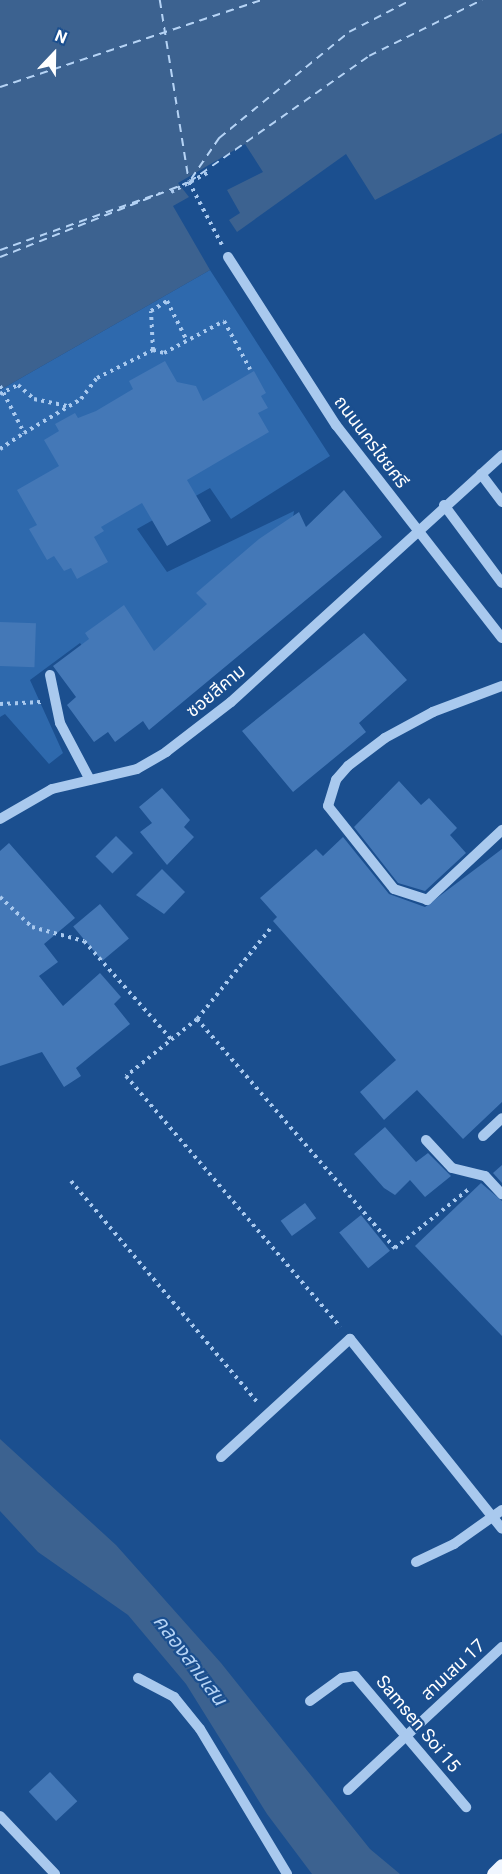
<!DOCTYPE html>
<meta charset="utf-8">
<style>
body{margin:0}
#map{position:relative;width:502px;height:1874px;overflow:hidden;background:#1b4f8f;font-family:Roboto,"Noto Sans Thai",sans-serif}
div>[style]{position:absolute}
.green>*{inset:0;background:#2e69ad}
.water>*{inset:0;background:#3c6290}
.ferry>*{height:1.5px;margin-top:-0.75px;transform-origin:0;background:repeating-linear-gradient(90deg,#b5d3f5 0 8px,transparent 0 14px)}
.building>*{inset:0;background:#4478b7;transform-origin:0 0}
.path>*{height:4px;margin-top:-2px;transform-origin:0;background:repeating-linear-gradient(90deg,#a9c9ee 0 3px,transparent 0 7.5px)}
.minor>*{height:10px;margin:-5px;padding:0 5px;transform-origin:5px;border-radius:5px;background:#a9c9ee}
.major>*{height:15px;margin:-7.5px;padding:0 7.5px;transform-origin:7.5px;border-radius:7.5px;background:#f0f6ff}
span{translate:-50% -50%;white-space:nowrap;text-align:center;line-height:1.15;-webkit-text-stroke:4.5px #1b4f8f;paint-order:stroke}
.street-label{font-size:18px;color:#fff}
.water-label{font-size:20px;color:#b5d3f5;font-style:italic}
.north{position:absolute;left:24px;top:24px;width:60px;height:60px;-webkit-text-stroke:4px #1b4f8f;paint-order:stroke;rotate:22deg;font-size:16px;font-weight:700;line-height:24px;text-align:center;color:#fff}
.north::after{content:'';display:block;margin:auto;width:21px;height:27px;background:#fff;clip-path:polygon(50% 0,100% 100%,50% 72%,0 100%)}
</style>
<div id="map">
<div class="green">
<i style="clip-path:polygon(210px 270px,330px 456px,231px 519px,210px 488px,137px 529px,167px 572px,294px 511px,289px 542px,123px 703px,80px 643px,30px 680px,63px 753px,49px 764px,5px 714px,0 717px,0 390px)"></i>
</div>
<div class="water">
<i style="clip-path:polygon(0 0,502px 0,502px 133px,375px 200px,346px 154px,237px 232px,229px 220px,240px 213px,227px 190px,263px 172px,245px 144px,178px 183px,189px 197px,173px 206px,210px 270px,0 390px)"></i>
<i style="clip-path:polygon(0 1439px,116px 1545px,221px 1663px,370px 1849px,400px 1874px,312px 1874px,267px 1814px,186px 1684px,128px 1615px,38px 1552px,0 1511px)"></i>
</div>
<div class="ferry">
<i style="left:160px;top:0;width:183px;rotate:80.9deg"></i>
<i style="left:0;top:87px;width:275px;rotate:-18.4deg"></i>
<i style="left:191px;top:179px;width:50px;rotate:-55.7deg"></i>
<i style="left:219px;top:138px;width:168px;rotate:-39.2deg"></i>
<i style="left:349px;top:32px;width:70px;rotate:-27.3deg"></i>
<i style="left:0;top:250px;width:170px;rotate:-19.6deg"></i>
<i style="left:0;top:257px;width:203px;rotate:-21.6deg"></i>
<i style="left:189px;top:182px;width:220px;rotate:-35deg"></i>
<i style="left:369px;top:56px;width:126px;rotate:-26.4deg"></i>
</div>
<div class="building">
<i style="clip-path:polygon(165px 361px,177px 382px,196px 386px,203px 401px,254px 371px,266px 393px,261px 396px,268px 408px,258px 413px,269px 432px,187px 480px,211px 521px,167px 546px,142px 503px,101px 527px,104px 531px,94px 537px,108px 562px,77px 579px,71px 568px,64px 571px,54px 556px,47px 560px,29px 529px,37px 525px,17px 490px,59px 466px,44px 440px,59px 431px,55px 424px,75px 413px,78px 418px,96px 411px,133px 389px,129px 381px)"></i>
<i style="clip-path:polygon(344px 490px,382px 537px,149px 730px,143px 721px,115px 742px,108px 732px,94px 742px,67px 705px,76px 697px,53px 666px,89px 639px,85px 633px,124px 605px,154px 651px,207px 604px,196px 593px,259px 539px,299px 512px,306px 527px)"></i>
<i style="left:0;top:622px;width:36px;height:44px;rotate:2deg"></i>
<i style="clip-path:polygon(364px 633px,407px 680px,359px 723px,366px 732px,293px 792px,242px 731px)"></i>
<i style="clip-path:polygon(399px 781px,421px 805px,429px 798px,457px 828px,450px 835px,466px 853px,425px 891px,398px 883px,354px 827px)"></i>
<i style="clip-path:polygon(162px 788px,190px 820px,184px 827px,194px 837px,167px 865px,140px 832px,152px 823px,139px 807px)"></i>
<i style="left:116px;top:836px;width:24px;height:29px;rotate:45deg"></i>
<i style="clip-path:polygon(343px 837px,389px 894px,425px 907px,502px 849px,502px 1102px,463px 1139px,417px 1090px,384px 1120px,360px 1092px,396px 1060px,273px 921px,277px 917px,260px 898px,316px 849px,323px 856px)"></i>
<i style="clip-path:polygon(9px 843px,75px 918px,44px 944px,58px 962px,39px 976px,63px 1006px,100px 973px,121px 997px,114px 1004px,130px 1024px,76px 1068px,81px 1076px,64px 1087px,42px 1052px,0 1066px,0 851px)"></i>
<i style="clip-path:polygon(162px 869px,185px 892px,164px 914px,136px 895px)"></i>
<i style="left:100px;top:904px;width:45px;height:35px;rotate:50deg"></i>
<i style="clip-path:polygon(385px 1127px,416px 1162px,428px 1153px,451px 1176px,425px 1197px,410px 1180px,395px 1195px,384px 1188px,354px 1154px)"></i>
<i style="clip-path:polygon(502px 1165px,502px 1183px,493px 1173px)"></i>
<i style="clip-path:polygon(481px 1183px,502px 1201px,502px 1336px,415px 1246px)"></i>
<i style="left:305px;top:1203px;width:19px;height:30px;rotate:54deg"></i>
<i style="left:361px;top:1215px;width:46px;height:28px;rotate:51deg"></i>
<i style="left:50px;top:1772px;width:40px;height:29px;rotate:47deg"></i>
</div>
<div class="path">
<i style="left:189px;top:182px;width:71px;rotate:62.4deg"></i>
<i style="left:171px;top:192px;width:41px;rotate:-27.8deg"></i>
<i style="left:153px;top:350px;width:39px;rotate:-93deg"></i>
<i style="left:151px;top:311px;width:19px;rotate:-32deg"></i>
<i style="left:167px;top:301px;width:45px;rotate:63.4deg"></i>
<i style="left:0;top:386px;width:53px;rotate:62.9deg"></i>
<i style="left:24px;top:433px;width:66px;rotate:-30.8deg"></i>
<i style="left:81px;top:399px;width:26px;rotate:-53deg"></i>
<i style="left:97px;top:378px;width:63px;rotate:-26.6deg"></i>
<i style="left:153px;top:350px;width:11px;rotate:15deg"></i>
<i style="left:164px;top:353px;width:68px;rotate:-28.1deg"></i>
<i style="left:224px;top:321px;width:55px;rotate:61.6deg"></i>
<i style="left:0;top:394px;width:20px;rotate:-27deg"></i>
<i style="left:18px;top:385px;width:21px;rotate:41deg"></i>
<i style="left:34px;top:399px;width:35px;rotate:12deg"></i>
<i style="left:0;top:449px;width:29px;rotate:-34deg"></i>
<i style="left:0;top:704px;width:41px;rotate:-2.8deg"></i>
<i style="left:0;top:897px;width:44px;rotate:43.2deg"></i>
<i style="left:32px;top:927px;width:54px;rotate:15.1deg"></i>
<i style="left:84px;top:941px;width:131px;rotate:48.4deg"></i>
<i style="left:270px;top:929px;width:116px;rotate:129deg"></i>
<i style="left:197px;top:1019px;width:91px;rotate:141.2deg"></i>
<i style="left:126px;top:1076px;width:330px;rotate:49.5deg"></i>
<i style="left:197px;top:1019px;width:303px;rotate:49.2deg"></i>
<i style="left:395px;top:1248px;width:95px;rotate:-38.6deg"></i>
<i style="left:71px;top:1181px;width:290px;rotate:49.9deg"></i>
</div>
<div class="minor">
<i style="left:228px;top:257px;width:200px;rotate:57.3deg"></i>
<i style="left:336px;top:425px;width:270px;rotate:52.1deg"></i>
<i style="left:481px;top:474px;width:35px;rotate:53deg"></i>
<i style="left:444px;top:505px;width:97px;rotate:53.4deg"></i>
<i style="left:50px;top:675px;width:49px;rotate:78.2deg"></i>
<i style="left:60px;top:723px;width:64px;rotate:62.2deg"></i>
<i style="left:502px;top:686px;width:74px;rotate:159.4deg"></i>
<i style="left:433px;top:712px;width:55px;rotate:151.6deg"></i>
<i style="left:385px;top:738px;width:46px;rotate:142.9deg"></i>
<i style="left:348px;top:766px;width:18px;rotate:131deg"></i>
<i style="left:336px;top:780px;width:27px;rotate:107deg"></i>
<i style="left:328px;top:806px;width:106px;rotate:51.5deg"></i>
<i style="left:394px;top:889px;width:35px;rotate:18deg"></i>
<i style="left:427px;top:900px;width:103px;rotate:-43deg"></i>
<i style="left:0;top:819px;width:60px;rotate:-30deg"></i>
<i style="left:52px;top:789px;width:87px;rotate:-13.2deg"></i>
<i style="left:137px;top:769px;width:34px;rotate:-30deg"></i>
<i style="left:166px;top:752px;width:82px;rotate:-37.6deg"></i>
<i style="left:231px;top:702px;width:367px;rotate:-42.3deg"></i>
<i style="left:483px;top:1136px;width:26px;rotate:-43deg"></i>
<i style="left:426px;top:1140px;width:38px;rotate:47deg"></i>
<i style="left:452px;top:1168px;width:34px;rotate:14deg"></i>
<i style="left:485px;top:1176px;width:25px;rotate:47deg"></i>
<i style="left:221px;top:1457px;width:175px;rotate:-42.5deg"></i>
<i style="left:350px;top:1339px;width:243px;rotate:51.3deg"></i>
<i style="left:416px;top:1562px;width:42px;rotate:-25.3deg"></i>
<i style="left:454px;top:1544px;width:59px;rotate:-35.3deg"></i>
<i style="left:138px;top:1678px;width:41px;rotate:27.8deg"></i>
<i style="left:174px;top:1697px;width:41px;rotate:50.9deg"></i>
<i style="left:200px;top:1729px;width:169px;rotate:59deg"></i>
<i style="left:310px;top:1701px;width:39px;rotate:-36deg"></i>
<i style="left:342px;top:1678px;width:13px;rotate:-9deg"></i>
<i style="left:355px;top:1676px;width:172px;rotate:49.7deg"></i>
<i style="left:348px;top:1790px;width:210px;rotate:-42.9deg"></i>
<i style="left:0;top:1816px;width:80px;rotate:46.5deg"></i>
</div>
<div class="major">
<i style="left:494px;top:1874px;width:11px;rotate:-45deg"></i>
</div>
<div class="street-label">
<span style="left:371px;top:442px;rotate:53deg">ถนนนครไชยศรี</span>
<span style="left:216px;top:691px;rotate:-40deg">ซอยสีคาม</span>
<span style="left:453px;top:1670px;rotate:-43deg">สามเสน 17</span>
<span style="left:418px;top:1724px;rotate:50deg">Samsen Soi 15</span>
</div>
<div class="water-label">
<span style="left:190px;top:1660px;rotate:53deg">คลองสามเสน</span>
</div>
<div class="north">N</div>
</div>
